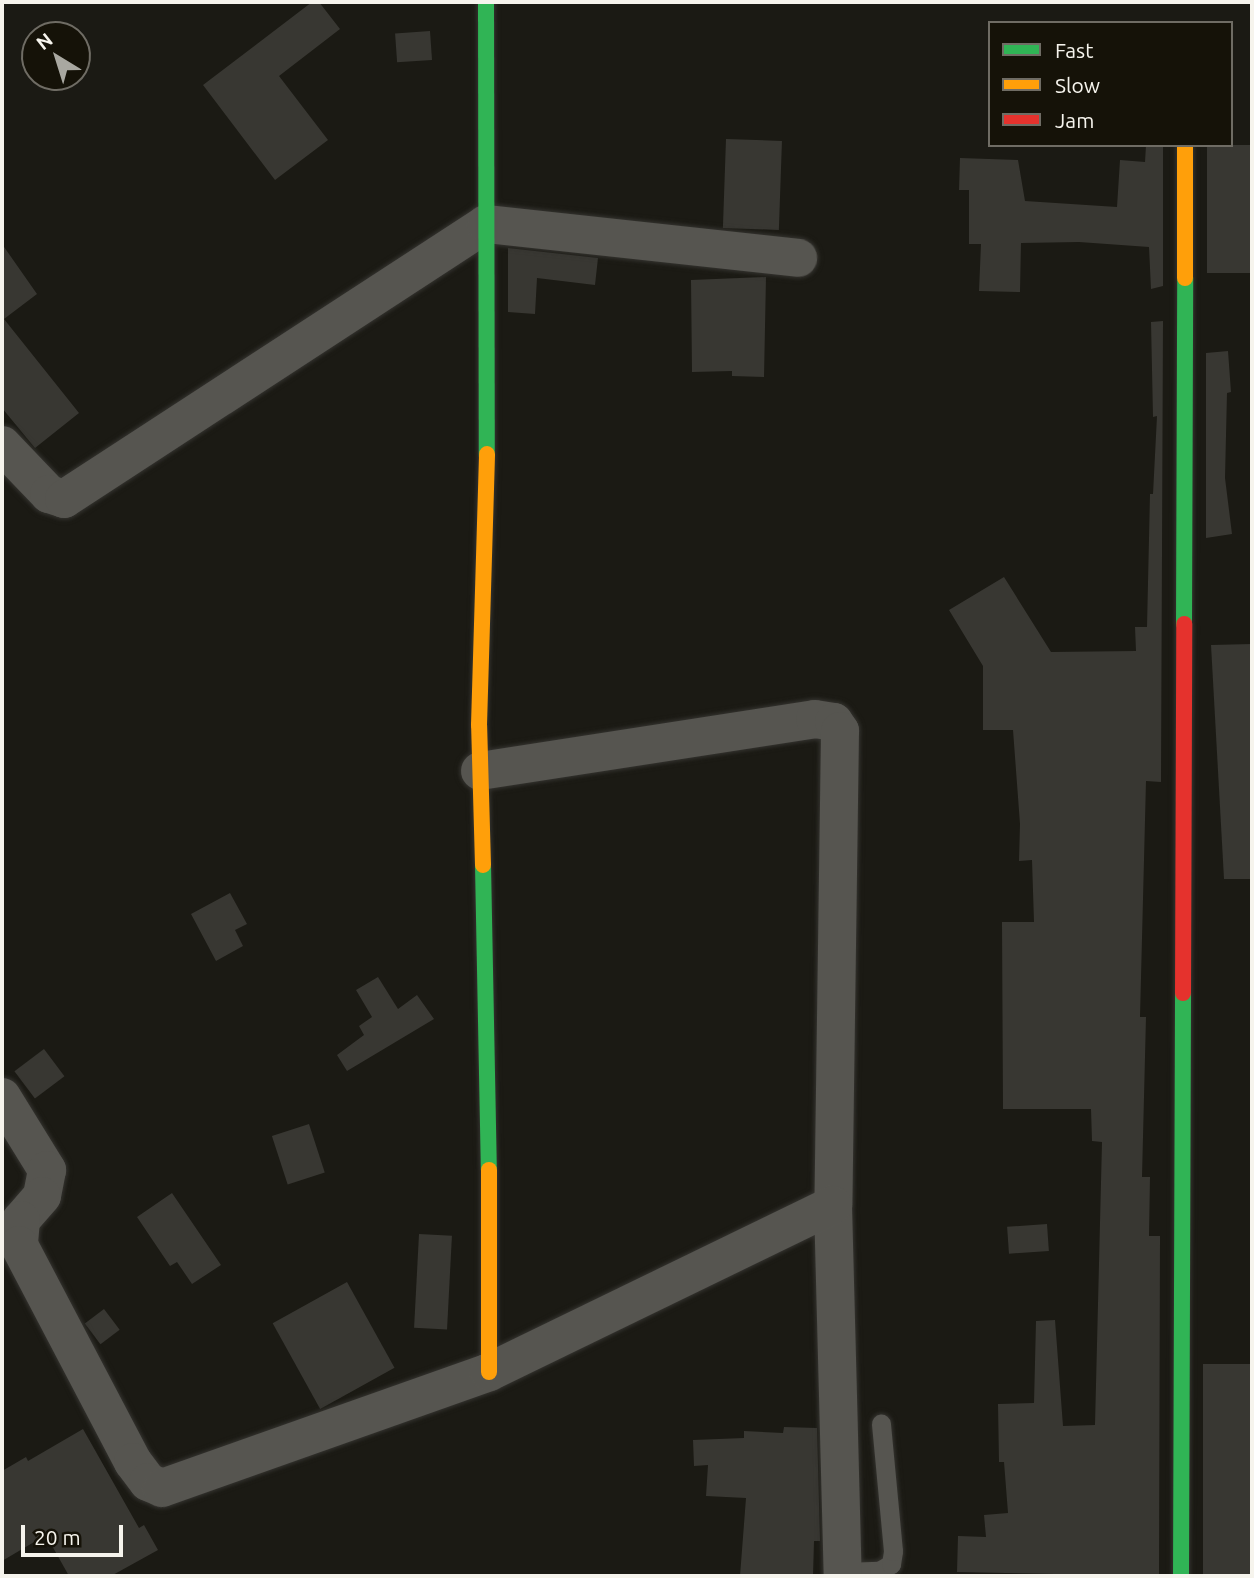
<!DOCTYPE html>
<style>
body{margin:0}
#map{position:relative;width:1254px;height:1578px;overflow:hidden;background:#1b1a14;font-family:Ubuntu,sans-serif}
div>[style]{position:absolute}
.building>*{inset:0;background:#383732;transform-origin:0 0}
.roads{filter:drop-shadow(0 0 2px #34332f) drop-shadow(0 0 2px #34332f)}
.lane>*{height:19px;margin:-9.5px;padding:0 9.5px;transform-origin:9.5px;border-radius:9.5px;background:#565550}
.street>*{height:38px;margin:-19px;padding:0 19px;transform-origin:19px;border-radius:19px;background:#565550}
.fast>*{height:16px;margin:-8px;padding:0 8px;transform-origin:8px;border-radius:8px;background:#30b455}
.slow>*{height:16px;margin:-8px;padding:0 8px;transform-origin:8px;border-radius:8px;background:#ff9f0a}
.jam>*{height:16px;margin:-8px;padding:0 8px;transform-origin:8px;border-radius:8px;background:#e5322d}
span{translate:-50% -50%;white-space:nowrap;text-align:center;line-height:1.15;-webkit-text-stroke:5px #151208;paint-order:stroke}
.frame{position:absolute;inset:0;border:4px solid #f6f4ed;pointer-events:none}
.legend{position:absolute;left:988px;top:21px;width:245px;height:126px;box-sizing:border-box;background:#151208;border:2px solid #6f6c64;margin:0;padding:9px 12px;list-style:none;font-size:21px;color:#f6f4ed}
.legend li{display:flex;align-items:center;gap:14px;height:35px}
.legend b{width:35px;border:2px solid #6f6c64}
.north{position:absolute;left:21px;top:21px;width:70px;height:70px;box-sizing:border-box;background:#151208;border:2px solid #6f6c64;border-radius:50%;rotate:322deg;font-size:19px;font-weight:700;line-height:28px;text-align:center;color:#f6f4ed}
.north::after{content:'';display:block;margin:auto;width:24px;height:32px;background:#a9a8a1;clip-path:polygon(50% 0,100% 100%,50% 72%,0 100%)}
.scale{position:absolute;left:21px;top:1525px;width:102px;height:32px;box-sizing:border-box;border:4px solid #f6f4ed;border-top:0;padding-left:9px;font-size:21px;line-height:24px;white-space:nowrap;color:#f6f4ed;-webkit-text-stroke:5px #151208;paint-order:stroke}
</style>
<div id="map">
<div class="building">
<i style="clip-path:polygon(312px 2px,319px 2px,340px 29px,279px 76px,328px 140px,275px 180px,203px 85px)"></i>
<i style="left:430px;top:31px;width:29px;height:35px;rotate:86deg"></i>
<i style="left:726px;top:139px;width:56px;height:89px;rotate:2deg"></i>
<i style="clip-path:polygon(1146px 145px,1163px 145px,1163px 286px,1151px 289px,1149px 247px,1079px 242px,1021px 243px,1020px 292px,979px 291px,981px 244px,969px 244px,969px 190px,959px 190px,960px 158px,1018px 160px,1025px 201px,1117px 207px,1120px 160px,1145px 162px)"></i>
<i style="left:1207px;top:145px;width:45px;height:128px"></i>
<i style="clip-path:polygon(2px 244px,37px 294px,4px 319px,79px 413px,35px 448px,2px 408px)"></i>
<i style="clip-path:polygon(508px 248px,598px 258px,595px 285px,537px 278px,535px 314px,508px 312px)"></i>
<i style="clip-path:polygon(766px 277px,764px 377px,732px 376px,732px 371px,692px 372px,691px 280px)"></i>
<i style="clip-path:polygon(1163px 321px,1161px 782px,1146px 781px,1140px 1017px,1146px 1017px,1142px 1177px,1150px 1177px,1149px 1236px,1160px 1236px,1159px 1576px,957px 1572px,958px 1536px,986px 1537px,984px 1515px,1008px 1513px,1004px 1462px,999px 1462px,998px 1404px,1034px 1403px,1036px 1321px,1055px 1320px,1063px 1426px,1095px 1425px,1102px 1142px,1092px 1141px,1091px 1109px,1003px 1109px,1002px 922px,1034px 922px,1032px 860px,1019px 861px,1020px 824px,1013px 730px,983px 730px,983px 666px,949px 610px,1004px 577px,1051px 652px,1136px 651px,1135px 627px,1147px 627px,1150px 494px,1153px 494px,1157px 416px,1153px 417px,1151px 322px)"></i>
<i style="clip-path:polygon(1228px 351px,1231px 392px,1227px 393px,1225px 478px,1232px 534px,1206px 538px,1206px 353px)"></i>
<i style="clip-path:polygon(1252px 644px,1252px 879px,1224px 879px,1211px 645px)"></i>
<i style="clip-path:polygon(230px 893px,247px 924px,235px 930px,243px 946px,216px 961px,191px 914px)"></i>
<i style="clip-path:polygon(378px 977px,398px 1009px,417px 995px,434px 1019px,347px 1071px,337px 1055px,364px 1035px,359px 1026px,372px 1017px,356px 990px)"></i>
<i style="left:44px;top:1049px;width:34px;height:37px;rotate:53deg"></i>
<i style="left:309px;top:1124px;width:51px;height:39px;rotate:72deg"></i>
<i style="clip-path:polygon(172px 1193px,221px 1265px,192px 1284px,177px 1262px,170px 1266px,137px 1217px)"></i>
<i style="left:1047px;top:1224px;width:27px;height:40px;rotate:86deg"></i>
<i style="left:419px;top:1234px;width:33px;height:94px;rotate:3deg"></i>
<i style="left:347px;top:1282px;width:98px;height:85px;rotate:61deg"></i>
<i style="left:104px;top:1309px;width:26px;height:24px;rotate:53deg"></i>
<i style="left:1252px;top:1364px;width:212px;height:49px;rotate:90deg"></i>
<i style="clip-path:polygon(784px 1427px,817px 1428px,820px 1541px,814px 1541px,813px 1576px,740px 1576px,746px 1498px,706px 1496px,708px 1465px,694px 1466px,693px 1440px,744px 1438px,744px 1431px,783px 1433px)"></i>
<i style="clip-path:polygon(83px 1429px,139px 1528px,144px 1525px,158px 1550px,111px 1576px,69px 1576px,46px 1535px,2px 1561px,2px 1471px,26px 1457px,28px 1461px)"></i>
</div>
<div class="roads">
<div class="lane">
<i style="left:843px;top:1572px;width:36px;rotate:-2deg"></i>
<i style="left:879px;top:1571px;width:14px;rotate:-30deg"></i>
<i style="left:891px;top:1564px;width:13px;rotate:-81deg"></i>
<i style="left:893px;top:1551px;width:128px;rotate:-95.4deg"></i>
</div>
<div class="street">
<i style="left:2px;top:445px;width:68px;rotate:46.2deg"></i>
<i style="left:49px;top:494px;width:16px;rotate:18deg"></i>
<i style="left:64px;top:499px;width:504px;rotate:-33.09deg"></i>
<i style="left:486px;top:224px;width:314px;rotate:6.2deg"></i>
<i style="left:480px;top:771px;width:339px;rotate:-8.8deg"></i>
<i style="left:815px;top:719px;width:19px;rotate:9deg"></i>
<i style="left:834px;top:722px;width:11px;rotate:56deg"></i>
<i style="left:840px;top:731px;width:474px;rotate:90.8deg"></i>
<i style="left:833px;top:1205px;width:371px;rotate:88.5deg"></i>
<i style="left:2px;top:1097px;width:86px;rotate:58.3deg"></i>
<i style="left:47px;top:1170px;width:26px;rotate:101deg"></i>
<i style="left:42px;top:1196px;width:32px;rotate:131deg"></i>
<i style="left:21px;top:1220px;width:25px;rotate:95deg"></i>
<i style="left:19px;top:1245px;width:245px;rotate:62.3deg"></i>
<i style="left:133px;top:1462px;width:25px;rotate:53deg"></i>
<i style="left:148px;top:1482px;width:15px;rotate:23deg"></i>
<i style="left:162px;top:1488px;width:347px;rotate:-19.5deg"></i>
<i style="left:489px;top:1372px;width:382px;rotate:-25.9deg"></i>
</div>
<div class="fast">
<i style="left:486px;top:2px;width:452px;rotate:89.9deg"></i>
<i style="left:1184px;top:624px;width:346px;rotate:-89.8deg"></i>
<i style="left:483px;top:865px;width:305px;rotate:88.9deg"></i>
<i style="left:1181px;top:1576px;width:583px;rotate:-89.8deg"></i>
</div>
<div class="slow">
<i style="left:1185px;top:278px;width:133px;rotate:-90deg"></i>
<i style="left:483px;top:865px;width:140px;rotate:-91.6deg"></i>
<i style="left:479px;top:725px;width:271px;rotate:-88.3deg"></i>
<i style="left:489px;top:1170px;width:202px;rotate:90deg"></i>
</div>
<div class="jam">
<i style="left:1183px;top:993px;width:369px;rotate:-89.8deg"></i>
</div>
</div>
<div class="frame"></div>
<ul class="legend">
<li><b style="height:9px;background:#30b455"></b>Fast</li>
<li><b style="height:9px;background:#ff9f0a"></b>Slow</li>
<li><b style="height:9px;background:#e5322d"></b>Jam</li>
</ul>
<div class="north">N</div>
<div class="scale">20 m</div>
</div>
